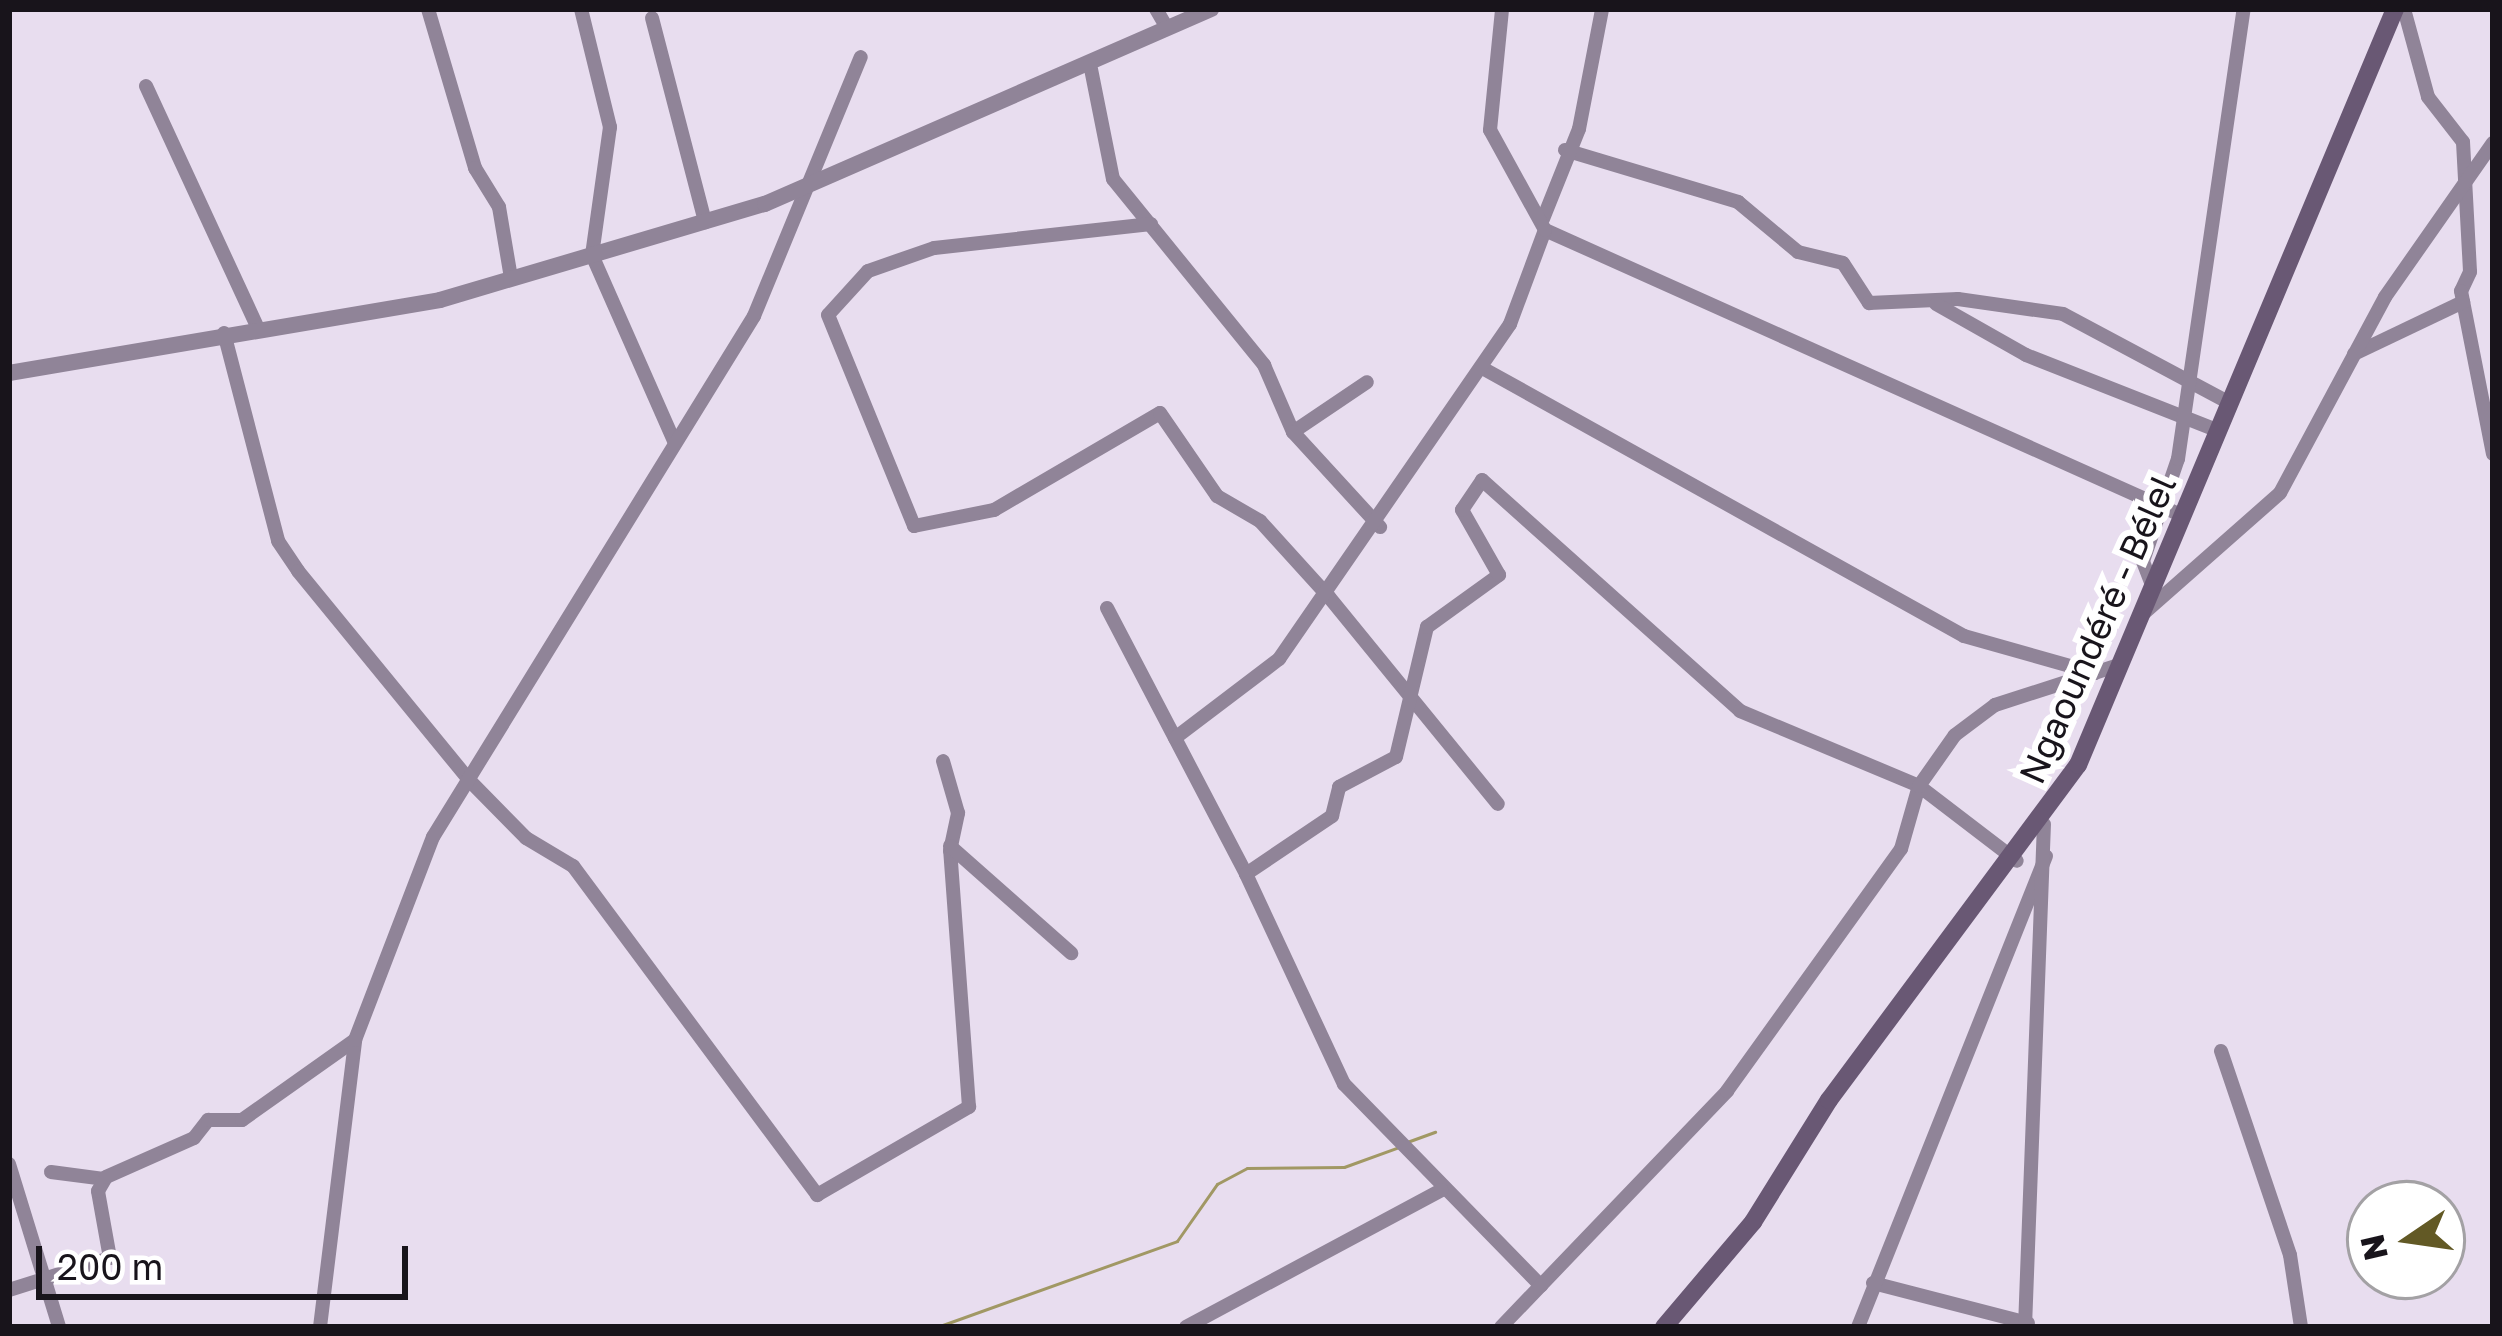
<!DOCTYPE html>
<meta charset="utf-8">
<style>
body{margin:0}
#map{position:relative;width:2502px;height:1336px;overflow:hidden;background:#e8ddef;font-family:"Golos Text",sans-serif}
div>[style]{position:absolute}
.stream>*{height:3px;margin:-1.5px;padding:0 1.5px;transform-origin:1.5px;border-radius:1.5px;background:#a19864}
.minor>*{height:14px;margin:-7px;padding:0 7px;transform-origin:7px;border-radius:7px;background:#908498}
.tertiary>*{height:16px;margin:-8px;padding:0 8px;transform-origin:8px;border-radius:8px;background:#908498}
.secondary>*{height:18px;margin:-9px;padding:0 9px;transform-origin:9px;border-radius:9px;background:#695874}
span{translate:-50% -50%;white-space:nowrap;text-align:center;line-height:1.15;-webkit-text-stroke:12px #fff;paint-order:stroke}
.street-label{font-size:36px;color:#18141b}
.frame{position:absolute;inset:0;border:12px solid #18141b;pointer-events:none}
.north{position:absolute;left:2346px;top:1180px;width:120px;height:120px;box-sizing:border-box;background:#fff;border:3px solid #a3a1a4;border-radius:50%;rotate:257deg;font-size:33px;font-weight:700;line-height:48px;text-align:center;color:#18141b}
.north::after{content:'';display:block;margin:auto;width:42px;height:54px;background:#625925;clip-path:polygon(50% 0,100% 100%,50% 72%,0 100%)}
.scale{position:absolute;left:36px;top:1246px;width:372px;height:54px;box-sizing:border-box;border:6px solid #18141b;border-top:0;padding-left:15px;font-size:36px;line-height:42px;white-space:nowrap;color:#18141b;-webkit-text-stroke:9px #fff;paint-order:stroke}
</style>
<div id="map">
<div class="stream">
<i style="left:1407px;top:1142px;width:30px;rotate:-20deg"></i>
<i style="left:937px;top:1327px;width:255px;rotate:-19.7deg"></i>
<i style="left:1177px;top:1241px;width:70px;rotate:-54.9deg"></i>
<i style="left:1217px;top:1184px;width:34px;rotate:-28deg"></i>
<i style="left:1247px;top:1168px;width:97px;rotate:-0.6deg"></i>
<i style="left:1344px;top:1167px;width:59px;rotate:-20deg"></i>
</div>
<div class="minor">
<i style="left:428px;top:9px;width:166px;rotate:73.5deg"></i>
<i style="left:475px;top:168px;width:46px;rotate:58.4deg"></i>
<i style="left:499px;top:207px;width:72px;rotate:80.4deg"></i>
<i style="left:581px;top:9px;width:122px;rotate:76.2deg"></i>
<i style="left:610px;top:127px;width:129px;rotate:98deg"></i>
<i style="left:592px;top:255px;width:203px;rotate:66.2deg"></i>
<i style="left:1156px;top:9px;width:20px;rotate:60deg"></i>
<i style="left:2404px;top:9px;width:91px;rotate:74.7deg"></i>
<i style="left:2428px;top:97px;width:57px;rotate:52.1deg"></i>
<i style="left:2463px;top:142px;width:130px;rotate:86.9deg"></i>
<i style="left:2470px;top:272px;width:21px;rotate:115deg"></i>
<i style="left:2461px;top:291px;width:166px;rotate:78.9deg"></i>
<i style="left:652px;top:18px;width:211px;rotate:75.4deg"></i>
<i style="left:1091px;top:69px;width:112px;rotate:78.7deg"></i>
<i style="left:1113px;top:179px;width:240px;rotate:50.9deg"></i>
<i style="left:1264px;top:365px;width:73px;rotate:66.6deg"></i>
<i style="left:1293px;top:432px;width:89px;rotate:-34deg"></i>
<i style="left:146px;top:86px;width:264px;rotate:65.2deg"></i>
<i style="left:1565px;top:150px;width:181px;rotate:16.7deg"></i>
<i style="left:1738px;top:202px;width:78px;rotate:39.8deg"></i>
<i style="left:1798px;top:252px;width:46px;rotate:13.7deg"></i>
<i style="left:1843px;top:263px;width:48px;rotate:57deg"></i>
<i style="left:1869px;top:303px;width:89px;rotate:-2.6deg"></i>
<i style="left:1958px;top:299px;width:106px;rotate:8.1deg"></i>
<i style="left:2063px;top:314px;width:189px;rotate:28.1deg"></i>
<i style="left:1543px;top:219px;width:97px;rotate:-68.2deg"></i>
<i style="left:1579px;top:129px;width:122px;rotate:-79.1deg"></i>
<i style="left:1151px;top:224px;width:218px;rotate:173.7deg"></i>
<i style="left:934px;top:248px;width:70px;rotate:160.8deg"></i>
<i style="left:868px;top:271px;width:59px;rotate:132.3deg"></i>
<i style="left:828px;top:315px;width:228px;rotate:67.8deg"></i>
<i style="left:914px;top:526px;width:82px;rotate:-11.3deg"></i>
<i style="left:994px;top:510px;width:192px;rotate:-30.3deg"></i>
<i style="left:1160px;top:413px;width:101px;rotate:55.5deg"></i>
<i style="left:1217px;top:496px;width:50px;rotate:30.2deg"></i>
<i style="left:1260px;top:521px;width:103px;rotate:47.8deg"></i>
<i style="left:1329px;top:597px;width:267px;rotate:50.8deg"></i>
<i style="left:1545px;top:230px;width:699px;rotate:24.15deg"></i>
<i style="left:1936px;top:304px;width:103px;rotate:29.5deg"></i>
<i style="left:2026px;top:355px;width:207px;rotate:21.5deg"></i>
<i style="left:224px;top:333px;width:215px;rotate:75.4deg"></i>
<i style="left:278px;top:541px;width:36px;rotate:56deg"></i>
<i style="left:298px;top:571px;width:269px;rotate:50.7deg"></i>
<i style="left:468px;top:779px;width:83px;rotate:45.5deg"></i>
<i style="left:526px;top:838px;width:55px;rotate:30.8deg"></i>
<i style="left:573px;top:866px;width:410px;rotate:53.4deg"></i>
<i style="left:817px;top:1195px;width:176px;rotate:-30.1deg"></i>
<i style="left:969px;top:1107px;width:257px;rotate:-94.2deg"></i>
<i style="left:950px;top:851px;width:39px;rotate:-78deg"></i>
<i style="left:958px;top:813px;width:54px;rotate:-106.1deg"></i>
<i style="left:2354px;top:354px;width:121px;rotate:-25.5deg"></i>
<i style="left:1484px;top:369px;width:549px;rotate:29.08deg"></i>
<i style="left:1964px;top:636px;width:136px;rotate:15.8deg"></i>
<i style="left:1293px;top:432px;width:129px;rotate:47.5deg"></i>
<i style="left:2152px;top:585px;width:26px;rotate:-111deg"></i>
<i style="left:2143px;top:561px;width:108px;rotate:-71.1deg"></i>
<i style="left:2178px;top:459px;width:455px;rotate:-81.7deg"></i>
<i style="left:1107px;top:608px;width:300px;rotate:62.4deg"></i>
<i style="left:1246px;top:874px;width:104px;rotate:-34deg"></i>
<i style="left:1332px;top:816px;width:30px;rotate:-76deg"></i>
<i style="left:1339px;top:787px;width:64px;rotate:-27.8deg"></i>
<i style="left:1396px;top:757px;width:134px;rotate:-76.6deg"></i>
<i style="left:1427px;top:627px;width:89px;rotate:-35.8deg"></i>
<i style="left:1499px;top:575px;width:75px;rotate:-119.6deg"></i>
<i style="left:1462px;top:510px;width:36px;rotate:-56deg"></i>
<i style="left:1482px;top:480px;width:346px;rotate:41.8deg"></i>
<i style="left:1740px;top:711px;width:194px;rotate:22.7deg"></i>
<i style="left:1919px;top:786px;width:123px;rotate:37.4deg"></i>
<i style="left:2144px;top:613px;width:181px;rotate:-41.4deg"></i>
<i style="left:2280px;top:493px;width:222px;rotate:-61.8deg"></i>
<i style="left:2385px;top:297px;width:188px;rotate:-55deg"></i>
<i style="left:1175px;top:738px;width:131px;rotate:-37.2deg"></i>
<i style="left:1279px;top:659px;width:407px;rotate:-55.4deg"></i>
<i style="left:1510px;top:324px;width:100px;rotate:-69.6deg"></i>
<i style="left:1545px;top:230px;width:114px;rotate:-118.8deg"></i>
<i style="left:1490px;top:130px;width:122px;rotate:-84.3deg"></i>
<i style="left:950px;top:846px;width:162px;rotate:41.5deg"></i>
<i style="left:1246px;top:874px;width:232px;rotate:65deg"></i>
<i style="left:1344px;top:1084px;width:282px;rotate:45.7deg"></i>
<i style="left:2221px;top:1051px;width:215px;rotate:71.3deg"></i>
<i style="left:2290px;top:1255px;width:73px;rotate:81.3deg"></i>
<i style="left:9px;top:1164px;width:170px;rotate:72.9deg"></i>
<i style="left:51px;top:1172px;width:53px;rotate:7.5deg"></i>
<i style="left:1873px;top:1283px;width:160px;rotate:14.5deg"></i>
<i style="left:9px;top:1290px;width:106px;rotate:-17.6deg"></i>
<i style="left:110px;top:1258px;width:68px;rotate:-100.2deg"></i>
<i style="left:98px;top:1191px;width:16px;rotate:-60deg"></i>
<i style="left:106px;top:1177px;width:96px;rotate:-23.9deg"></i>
<i style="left:194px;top:1138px;width:23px;rotate:-52deg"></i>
<i style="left:208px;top:1120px;width:34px"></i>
<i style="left:242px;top:1120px;width:138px;rotate:-35.3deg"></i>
<i style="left:320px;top:1327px;width:289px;rotate:-83deg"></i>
<i style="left:355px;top:1040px;width:217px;rotate:-69deg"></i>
<i style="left:433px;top:837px;width:612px;rotate:-58.36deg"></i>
<i style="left:754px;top:316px;width:280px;rotate:-67.6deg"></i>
<i style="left:1186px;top:1327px;width:290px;rotate:-28.2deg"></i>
<i style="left:1501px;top:1327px;width:327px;rotate:-46.2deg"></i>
<i style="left:1727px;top:1091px;width:298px;rotate:-54.3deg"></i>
<i style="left:1901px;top:849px;width:66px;rotate:-74.1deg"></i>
<i style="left:1919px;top:786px;width:62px;rotate:-54.8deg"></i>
<i style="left:1955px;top:735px;width:50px;rotate:-36.9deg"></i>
<i style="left:1995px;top:705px;width:127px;rotate:-17.9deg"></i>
<i style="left:1858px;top:1327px;width:507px;rotate:-68.24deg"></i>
<i style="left:2025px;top:1327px;width:503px;rotate:-87.84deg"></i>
</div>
<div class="tertiary">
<i style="left:9px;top:373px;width:437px;rotate:-9.6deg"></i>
<i style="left:440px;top:300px;width:339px;rotate:-16.5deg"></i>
<i style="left:765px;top:204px;width:487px;rotate:-23.6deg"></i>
</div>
<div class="secondary">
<i style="left:1664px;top:1327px;width:138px;rotate:-49.7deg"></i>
<i style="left:1753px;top:1222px;width:144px;rotate:-58.1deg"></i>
<i style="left:1829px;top:1100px;width:417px;rotate:-53.4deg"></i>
<i style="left:2078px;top:765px;width:820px;rotate:-67.25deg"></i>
</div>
<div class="street-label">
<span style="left:2097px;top:629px;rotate:-66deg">Ngaoundéré - Bélel</span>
</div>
<div class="frame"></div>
<div class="north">N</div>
<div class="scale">200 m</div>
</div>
